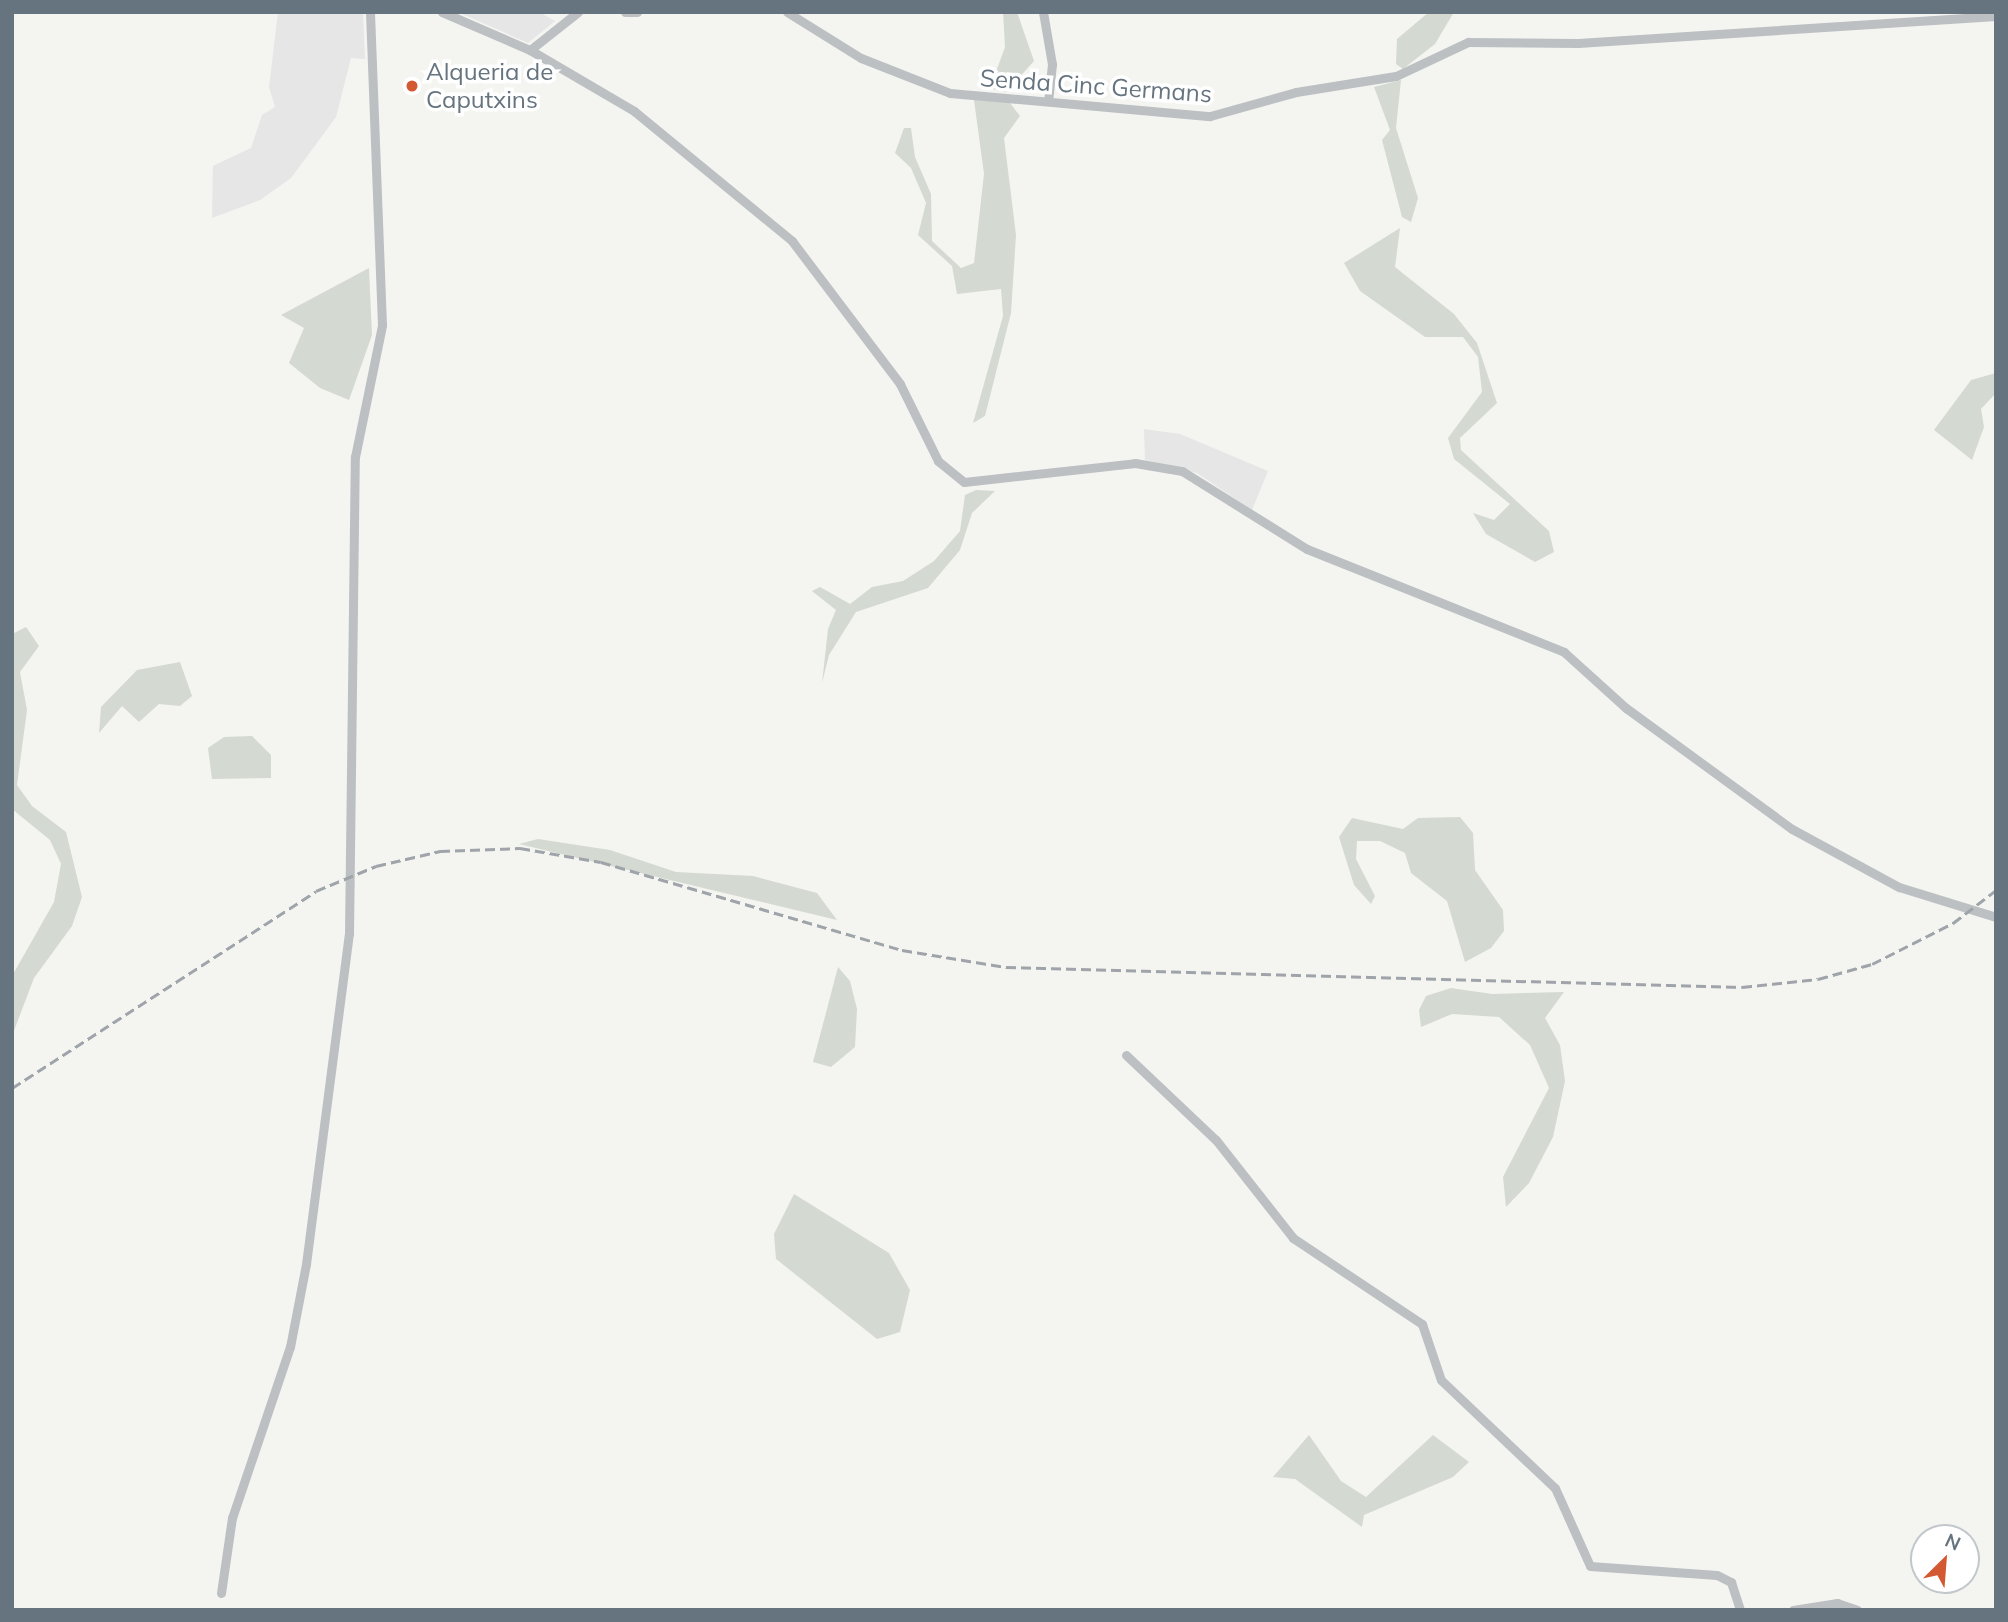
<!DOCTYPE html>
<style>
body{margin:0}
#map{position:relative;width:2008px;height:1622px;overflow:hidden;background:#f4f5f1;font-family:Mulish,sans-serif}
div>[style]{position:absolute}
.built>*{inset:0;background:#e5e6e5}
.green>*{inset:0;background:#d4d9d1}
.street>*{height:9px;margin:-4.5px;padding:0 4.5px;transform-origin:4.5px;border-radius:4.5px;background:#bcc0c3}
.rail>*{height:2.5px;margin-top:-1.25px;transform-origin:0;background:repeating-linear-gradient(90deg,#9ea4a9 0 10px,transparent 0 15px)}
.dots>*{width:19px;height:19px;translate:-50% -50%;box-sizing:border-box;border:4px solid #fff;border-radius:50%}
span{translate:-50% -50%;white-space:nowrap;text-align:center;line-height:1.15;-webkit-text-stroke:7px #fff;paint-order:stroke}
.poi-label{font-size:24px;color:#667480}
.left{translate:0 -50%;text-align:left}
.street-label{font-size:24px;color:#667480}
.frame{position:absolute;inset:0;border:14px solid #667480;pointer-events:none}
.north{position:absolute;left:1910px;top:1524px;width:70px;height:70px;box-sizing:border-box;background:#fff;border:2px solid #c2c7cc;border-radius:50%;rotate:25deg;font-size:19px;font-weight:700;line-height:28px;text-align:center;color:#667480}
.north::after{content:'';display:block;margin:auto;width:24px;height:32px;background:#d35933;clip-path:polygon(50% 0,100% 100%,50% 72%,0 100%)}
</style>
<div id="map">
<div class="built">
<i style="clip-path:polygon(278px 12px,363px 12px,365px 59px,351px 58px,336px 117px,291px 178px,260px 200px,212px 218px,213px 166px,251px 148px,262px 115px,275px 107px,269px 87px)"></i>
<i style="clip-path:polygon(458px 12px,539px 12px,555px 21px,528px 43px)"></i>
<i style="clip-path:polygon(1144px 429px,1180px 434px,1268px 471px,1252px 510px,1197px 473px,1145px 460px)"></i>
</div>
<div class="green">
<i style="clip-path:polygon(1003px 12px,1017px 12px,1034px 61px,1006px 92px,990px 88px,1005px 47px)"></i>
<i style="clip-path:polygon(1429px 12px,1454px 12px,1435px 44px,1403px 69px,1396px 64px,1397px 39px)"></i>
<i style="clip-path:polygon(1401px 80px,1396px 128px,1418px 198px,1411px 222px,1402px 217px,1382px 140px,1390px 130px,1374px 87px)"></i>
<i style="clip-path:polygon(1007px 99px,1020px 116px,1004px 138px,1016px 235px,1011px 313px,985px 416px,973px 423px,1003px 316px,1001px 289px,957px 294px,952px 266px,918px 235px,926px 203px,911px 168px,895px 153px,904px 128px,911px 128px,915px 157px,931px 194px,932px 241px,961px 268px,974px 263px,984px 174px,974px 100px)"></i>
<i style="clip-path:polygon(1400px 228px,1395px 267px,1454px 314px,1477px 343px,1497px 403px,1460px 438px,1461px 450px,1549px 531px,1554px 552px,1535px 562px,1486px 534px,1473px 513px,1494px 520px,1510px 504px,1454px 459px,1448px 438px,1482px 392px,1478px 357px,1463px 337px,1425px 337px,1360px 291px,1344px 263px)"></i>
<i style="clip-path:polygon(369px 268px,372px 335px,349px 400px,320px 388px,289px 363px,304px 328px,281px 315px)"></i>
<i style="clip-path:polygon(1996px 373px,1996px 393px,1981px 409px,1984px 427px,1972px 460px,1934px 430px,1971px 380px)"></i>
<i style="clip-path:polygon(976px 490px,995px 491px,972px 513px,960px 550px,928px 588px,856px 612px,829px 655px,822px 683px,828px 629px,836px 610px,812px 591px,820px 587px,850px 604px,872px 587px,903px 581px,934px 561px,960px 531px,965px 495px)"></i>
<i style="clip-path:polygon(26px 627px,39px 646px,20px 672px,27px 710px,17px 785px,32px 806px,66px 832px,82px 897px,72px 926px,34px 978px,12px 1036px,12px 976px,54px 902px,61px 864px,50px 840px,12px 809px,12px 634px)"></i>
<i style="clip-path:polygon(180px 662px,192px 696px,180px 706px,159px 704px,139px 722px,122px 706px,99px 733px,101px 707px,137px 670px)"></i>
<i style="clip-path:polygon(252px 736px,271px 755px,271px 778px,212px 779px,208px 748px,224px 737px)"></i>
<i style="clip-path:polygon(1460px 817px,1473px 833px,1475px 870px,1503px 910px,1504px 931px,1491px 948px,1465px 962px,1447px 901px,1411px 873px,1405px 853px,1380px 841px,1357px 841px,1356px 859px,1375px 896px,1371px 904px,1354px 885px,1339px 837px,1352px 818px,1403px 829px,1418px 818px)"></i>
<i style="clip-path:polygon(538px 839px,610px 850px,676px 872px,753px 876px,817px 893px,837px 920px,519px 844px)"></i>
<i style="clip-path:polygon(838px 967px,850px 981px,857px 1009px,855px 1047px,831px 1067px,813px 1062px)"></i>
<i style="clip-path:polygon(1451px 988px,1492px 994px,1564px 992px,1545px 1018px,1560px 1045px,1565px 1081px,1553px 1137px,1529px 1183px,1506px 1207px,1503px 1177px,1549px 1088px,1530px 1045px,1499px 1017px,1452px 1014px,1421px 1027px,1419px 1010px,1426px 996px)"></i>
<i style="clip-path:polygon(794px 1194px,889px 1253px,910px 1290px,900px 1332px,877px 1339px,776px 1259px,774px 1234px)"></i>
<i style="clip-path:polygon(1309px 1435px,1341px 1481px,1366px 1497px,1433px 1435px,1469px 1462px,1453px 1477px,1364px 1515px,1362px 1527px,1295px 1479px,1273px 1477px)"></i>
</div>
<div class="street">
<i style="left:442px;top:12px;width:96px;rotate:23.4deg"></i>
<i style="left:530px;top:50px;width:121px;rotate:30.4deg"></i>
<i style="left:634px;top:111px;width:205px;rotate:39.4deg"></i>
<i style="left:792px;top:241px;width:179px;rotate:52.9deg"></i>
<i style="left:900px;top:384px;width:86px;rotate:63.7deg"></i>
<i style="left:938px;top:461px;width:33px;rotate:39deg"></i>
<i style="left:964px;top:482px;width:172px;rotate:-6.3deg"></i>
<i style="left:1135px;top:463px;width:48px;rotate:9.7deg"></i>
<i style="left:1182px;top:471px;width:147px;rotate:32deg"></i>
<i style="left:1307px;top:549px;width:277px;rotate:21.8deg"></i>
<i style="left:1564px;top:652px;width:84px;rotate:42.1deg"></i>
<i style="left:1626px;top:708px;width:205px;rotate:36.1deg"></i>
<i style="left:1792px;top:829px;width:122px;rotate:28.5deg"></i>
<i style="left:1899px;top:887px;width:102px;rotate:17.2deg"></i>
<i style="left:625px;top:12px;width:12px"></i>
<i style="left:787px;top:12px;width:87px;rotate:31.9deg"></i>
<i style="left:861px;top:58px;width:96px;rotate:21.5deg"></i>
<i style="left:950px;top:93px;width:261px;rotate:5.1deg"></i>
<i style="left:1210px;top:116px;width:89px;rotate:-15.6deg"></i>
<i style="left:1296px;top:92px;width:101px;rotate:-9.1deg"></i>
<i style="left:1396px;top:76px;width:80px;rotate:-25.3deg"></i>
<i style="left:1468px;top:42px;width:110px;rotate:0.5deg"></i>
<i style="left:1578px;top:43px;width:419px;rotate:-3.7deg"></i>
<i style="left:1043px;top:12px;width:53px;rotate:80.2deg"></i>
<i style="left:1052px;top:64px;width:36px;rotate:96deg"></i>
<i style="left:530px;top:50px;width:61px;rotate:-38.4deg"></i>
<i style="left:1126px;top:1055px;width:124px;rotate:43.4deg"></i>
<i style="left:1216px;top:1140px;width:125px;rotate:51.8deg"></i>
<i style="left:1293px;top:1238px;width:155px;rotate:33.7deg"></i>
<i style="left:1422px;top:1324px;width:59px;rotate:71.3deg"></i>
<i style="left:1441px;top:1380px;width:157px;rotate:43.5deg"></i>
<i style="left:1555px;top:1488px;width:85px;rotate:65.8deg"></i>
<i style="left:1590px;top:1566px;width:127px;rotate:4.1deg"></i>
<i style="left:1717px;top:1575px;width:16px;rotate:27deg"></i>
<i style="left:1731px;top:1582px;width:29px;rotate:72deg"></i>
<i style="left:221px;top:1593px;width:76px;rotate:-81.7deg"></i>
<i style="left:232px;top:1518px;width:181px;rotate:-71.3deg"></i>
<i style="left:290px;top:1347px;width:85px;rotate:-79.1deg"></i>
<i style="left:306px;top:1264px;width:333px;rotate:-82.6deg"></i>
<i style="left:349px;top:934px;width:477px;rotate:-89.3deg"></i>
<i style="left:355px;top:457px;width:135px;rotate:-78.4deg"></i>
<i style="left:382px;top:325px;width:313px;rotate:-92.2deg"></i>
<i style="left:1793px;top:1610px;width:45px;rotate:-9deg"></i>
<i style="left:1837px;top:1603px;width:21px;rotate:19deg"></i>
</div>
<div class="rail">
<i style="left:12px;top:1088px;width:362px;rotate:-32.9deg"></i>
<i style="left:316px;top:891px;width:65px;rotate:-22.6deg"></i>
<i style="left:376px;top:866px;width:66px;rotate:-13.2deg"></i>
<i style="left:440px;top:851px;width:80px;rotate:-2.1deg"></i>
<i style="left:520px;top:848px;width:82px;rotate:9.8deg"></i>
<i style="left:601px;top:862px;width:314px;rotate:16.3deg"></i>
<i style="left:902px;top:950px;width:105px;rotate:9.3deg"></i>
<i style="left:1006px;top:967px;width:736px;rotate:1.56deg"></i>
<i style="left:1742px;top:987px;width:76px;rotate:-6deg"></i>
<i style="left:1818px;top:979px;width:56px;rotate:-15.5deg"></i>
<i style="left:1872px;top:964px;width:91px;rotate:-26.8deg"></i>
<i style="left:1953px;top:923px;width:54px;rotate:-37.5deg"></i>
</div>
<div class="dots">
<i style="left:412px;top:86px;background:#d35933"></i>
</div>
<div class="poi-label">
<span class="left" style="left:426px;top:86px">Alqueria de<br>Caputxins</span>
</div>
<div class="street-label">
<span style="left:1096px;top:86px;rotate:4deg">Senda Cinc Germans</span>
</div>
<div class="frame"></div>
<div class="north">N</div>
</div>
